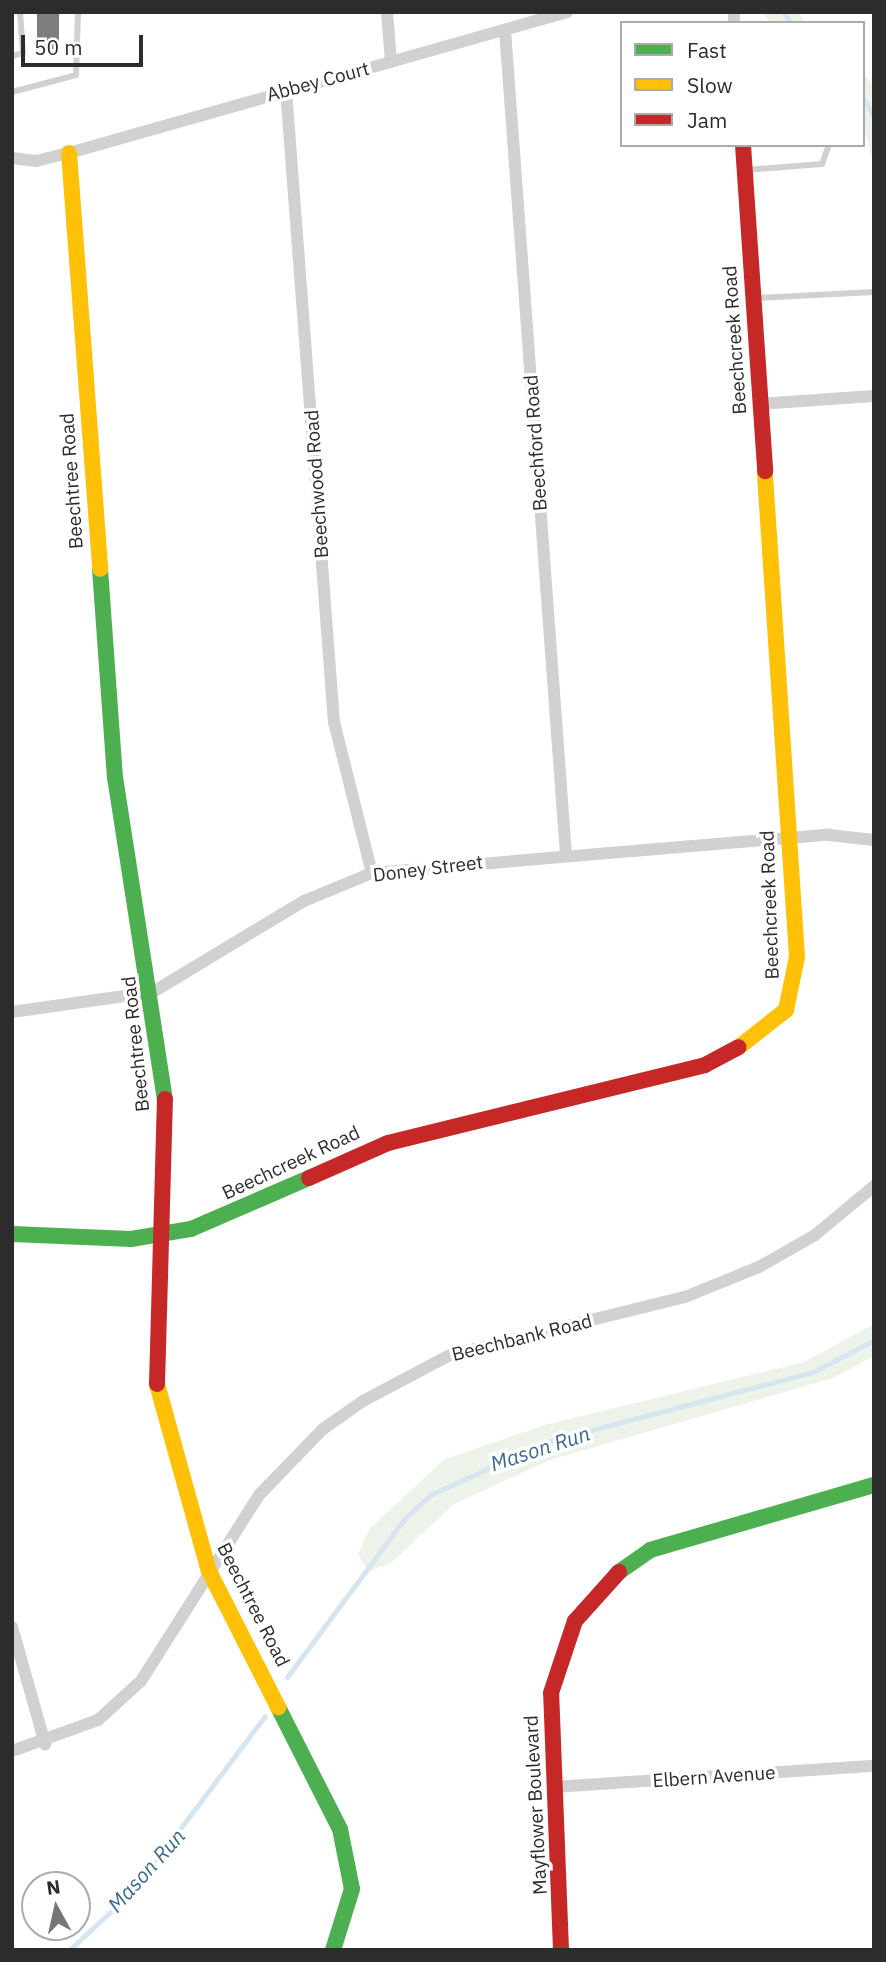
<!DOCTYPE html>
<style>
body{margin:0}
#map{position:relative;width:886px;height:1962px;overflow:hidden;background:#fff;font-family:"IBM Plex Sans",sans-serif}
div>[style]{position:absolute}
.green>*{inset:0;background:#eef3ea}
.stream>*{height:5px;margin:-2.5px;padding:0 2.5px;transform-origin:2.5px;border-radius:2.5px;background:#d6e5f0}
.building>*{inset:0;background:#7d7d7d;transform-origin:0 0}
.lane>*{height:6px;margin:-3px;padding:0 3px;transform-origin:3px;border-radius:3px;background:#d1d1d1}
.street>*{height:12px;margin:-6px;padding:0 6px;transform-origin:6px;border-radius:6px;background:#d1d1d1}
.fast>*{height:16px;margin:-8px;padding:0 8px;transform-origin:8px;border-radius:8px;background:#4caf50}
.slow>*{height:16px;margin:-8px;padding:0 8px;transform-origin:8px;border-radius:8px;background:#ffc107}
.jam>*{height:16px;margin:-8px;padding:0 8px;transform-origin:8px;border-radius:8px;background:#c62828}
span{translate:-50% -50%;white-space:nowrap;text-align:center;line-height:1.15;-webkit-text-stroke:7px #fff;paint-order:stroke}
.street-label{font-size:19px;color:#2c2c2c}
.water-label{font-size:21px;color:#3b698d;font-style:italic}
.frame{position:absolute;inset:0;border:14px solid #2c2c2c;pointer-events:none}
.legend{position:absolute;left:620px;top:21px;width:245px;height:126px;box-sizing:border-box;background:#fff;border:2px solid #ababab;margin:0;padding:9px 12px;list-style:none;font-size:21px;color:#2c2c2c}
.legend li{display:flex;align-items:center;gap:14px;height:35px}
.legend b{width:35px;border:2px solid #ababab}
.north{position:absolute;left:21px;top:1871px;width:70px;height:70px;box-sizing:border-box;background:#fff;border:2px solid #ababab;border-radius:50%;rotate:352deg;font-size:19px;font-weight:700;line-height:28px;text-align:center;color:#2c2c2c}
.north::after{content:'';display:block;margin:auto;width:24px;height:32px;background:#767676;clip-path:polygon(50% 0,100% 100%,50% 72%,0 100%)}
.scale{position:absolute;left:21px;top:35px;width:122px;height:32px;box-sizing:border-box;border:4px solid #2c2c2c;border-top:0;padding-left:9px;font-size:21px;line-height:24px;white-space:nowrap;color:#2c2c2c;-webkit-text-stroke:5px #fff;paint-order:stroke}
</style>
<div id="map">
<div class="green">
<i style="clip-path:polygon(763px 12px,798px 12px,805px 23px,770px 23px)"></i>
<i style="clip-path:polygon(863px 74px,874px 85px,874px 164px,863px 124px)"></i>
<i style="clip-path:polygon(874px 1324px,874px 1356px,833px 1378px,550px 1460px,454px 1504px,390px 1564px,368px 1571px,358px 1554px,370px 1528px,445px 1459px,548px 1424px,804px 1362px)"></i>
</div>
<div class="stream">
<i style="left:784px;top:12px;width:13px;rotate:61deg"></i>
<i style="left:863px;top:98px;width:22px;rotate:60deg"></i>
<i style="left:287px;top:1677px;width:198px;rotate:-53.4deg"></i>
<i style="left:405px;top:1518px;width:36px;rotate:-42deg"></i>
<i style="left:432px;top:1494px;width:125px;rotate:-24.5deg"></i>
<i style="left:546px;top:1442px;width:276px;rotate:-14.7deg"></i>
<i style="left:813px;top:1372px;width:69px;rotate:-27.7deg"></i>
<i style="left:69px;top:1950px;width:90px;rotate:-42.7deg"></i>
<i style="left:135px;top:1889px;width:216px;rotate:-53.1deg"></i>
</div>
<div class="building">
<i style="left:37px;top:12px;width:22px;height:37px"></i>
</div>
<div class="lane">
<i style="left:12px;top:56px;width:11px;rotate:-15deg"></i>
<i style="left:23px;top:53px;width:41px;rotate:-94.2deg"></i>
<i style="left:12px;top:92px;width:66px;rotate:-14.9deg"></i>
<i style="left:76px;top:75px;width:63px;rotate:-88.2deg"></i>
<i style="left:746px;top:170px;width:76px;rotate:-4.5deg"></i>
<i style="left:822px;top:164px;width:20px;rotate:-70deg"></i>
<i style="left:755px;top:298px;width:119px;rotate:-2.9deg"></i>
</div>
<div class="street">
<i style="left:387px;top:12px;width:50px;rotate:85.4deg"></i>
<i style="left:734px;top:12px;width:11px;rotate:90deg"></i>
<i style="left:505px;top:30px;width:827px;rotate:85.77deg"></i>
<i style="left:286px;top:90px;width:634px;rotate:85.66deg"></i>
<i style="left:334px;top:722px;width:156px;rotate:75.9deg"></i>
<i style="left:12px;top:158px;width:24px;rotate:7deg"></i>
<i style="left:36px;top:161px;width:34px;rotate:-14deg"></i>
<i style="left:69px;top:153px;width:518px;rotate:-15.81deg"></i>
<i style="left:760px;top:404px;width:114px;rotate:-4deg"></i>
<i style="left:12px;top:1012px;width:142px;rotate:-8.1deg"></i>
<i style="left:153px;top:992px;width:176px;rotate:-31.1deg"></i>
<i style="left:304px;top:901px;width:74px;rotate:-22.4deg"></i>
<i style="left:372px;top:873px;width:459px;rotate:-4.8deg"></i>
<i style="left:829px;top:835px;width:45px;rotate:6.3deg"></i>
<i style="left:12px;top:1627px;width:122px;rotate:74.2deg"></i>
<i style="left:12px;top:1751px;width:91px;rotate:-19.8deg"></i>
<i style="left:98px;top:1720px;width:58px;rotate:-42.2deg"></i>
<i style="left:141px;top:1681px;width:220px;rotate:-57.6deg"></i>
<i style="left:259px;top:1495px;width:92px;rotate:-45.9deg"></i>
<i style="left:323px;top:1429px;width:49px;rotate:-35deg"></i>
<i style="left:363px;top:1401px;width:98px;rotate:-27.9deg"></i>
<i style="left:450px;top:1355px;width:242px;rotate:-13.9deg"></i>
<i style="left:685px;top:1297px;width:80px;rotate:-22.1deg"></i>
<i style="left:759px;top:1267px;width:64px;rotate:-29.7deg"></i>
<i style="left:815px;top:1235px;width:77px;rotate:-39.7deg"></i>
<i style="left:554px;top:1787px;width:321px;rotate:-3.8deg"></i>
</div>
<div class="fast">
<i style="left:100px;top:569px;width:209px;rotate:85.9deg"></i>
<i style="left:115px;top:777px;width:326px;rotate:81.2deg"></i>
<i style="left:12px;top:1234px;width:119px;rotate:2.4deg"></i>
<i style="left:131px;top:1239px;width:61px;rotate:-9.5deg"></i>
<i style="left:191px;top:1229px;width:129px;rotate:-23.4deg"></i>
<i style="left:619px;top:1572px;width:38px;rotate:-35deg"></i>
<i style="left:650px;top:1550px;width:233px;rotate:-16.2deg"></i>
<i style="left:278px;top:1707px;width:137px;rotate:63.1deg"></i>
<i style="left:340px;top:1829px;width:61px;rotate:78.7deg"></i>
<i style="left:352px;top:1889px;width:64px;rotate:107.3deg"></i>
</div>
<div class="slow">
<i style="left:69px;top:153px;width:417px;rotate:85.7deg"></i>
<i style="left:739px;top:1047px;width:60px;rotate:-38.2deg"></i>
<i style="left:786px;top:1010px;width:54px;rotate:-78.3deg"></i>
<i style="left:797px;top:957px;width:487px;rotate:-93.8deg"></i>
<i style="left:157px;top:1384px;width:194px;rotate:74.5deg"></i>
<i style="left:209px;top:1571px;width:153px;rotate:63.1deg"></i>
</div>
<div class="jam">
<i style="left:743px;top:145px;width:327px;rotate:86.1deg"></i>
<i style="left:309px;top:1178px;width:86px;rotate:-23.9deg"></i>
<i style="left:388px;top:1143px;width:326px;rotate:-13.8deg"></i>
<i style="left:705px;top:1065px;width:38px;rotate:-28deg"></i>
<i style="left:157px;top:1384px;width:285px;rotate:-88.4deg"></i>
<i style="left:561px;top:1950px;width:257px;rotate:-92.2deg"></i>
<i style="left:551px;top:1693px;width:76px;rotate:-71.6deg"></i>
<i style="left:575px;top:1621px;width:66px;rotate:-48.1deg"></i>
</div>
<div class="street-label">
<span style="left:318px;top:82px;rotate:-15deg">Abbey Court</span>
<span style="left:735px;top:340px;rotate:-94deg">Beechcreek Road</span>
<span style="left:536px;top:443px;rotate:-94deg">Beechford Road</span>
<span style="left:72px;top:481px;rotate:-94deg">Beechtree Road</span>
<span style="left:317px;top:484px;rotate:-94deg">Beechwood Road</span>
<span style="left:428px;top:869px;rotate:-7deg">Doney Street</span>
<span style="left:770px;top:905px;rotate:-92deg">Beechcreek Road</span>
<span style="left:136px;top:1044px;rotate:-96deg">Beechtree Road</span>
<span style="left:291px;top:1163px;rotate:-25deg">Beechcreek Road</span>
<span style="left:522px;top:1338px;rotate:-14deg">Beechbank Road</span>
<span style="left:253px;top:1605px;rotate:63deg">Beechtree Road</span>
<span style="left:714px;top:1777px;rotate:-4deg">Elbern Avenue</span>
<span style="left:536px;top:1805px;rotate:-93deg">Mayflower Boulevard</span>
</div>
<div class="water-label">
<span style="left:540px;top:1448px;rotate:-18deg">Mason Run</span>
<span style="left:146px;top:1870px;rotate:-48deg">Mason Run</span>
</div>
<div class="frame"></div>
<ul class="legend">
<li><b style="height:9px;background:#4caf50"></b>Fast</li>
<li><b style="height:9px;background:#ffc107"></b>Slow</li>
<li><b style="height:9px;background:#c62828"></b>Jam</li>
</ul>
<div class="north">N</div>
<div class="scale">50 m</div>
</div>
